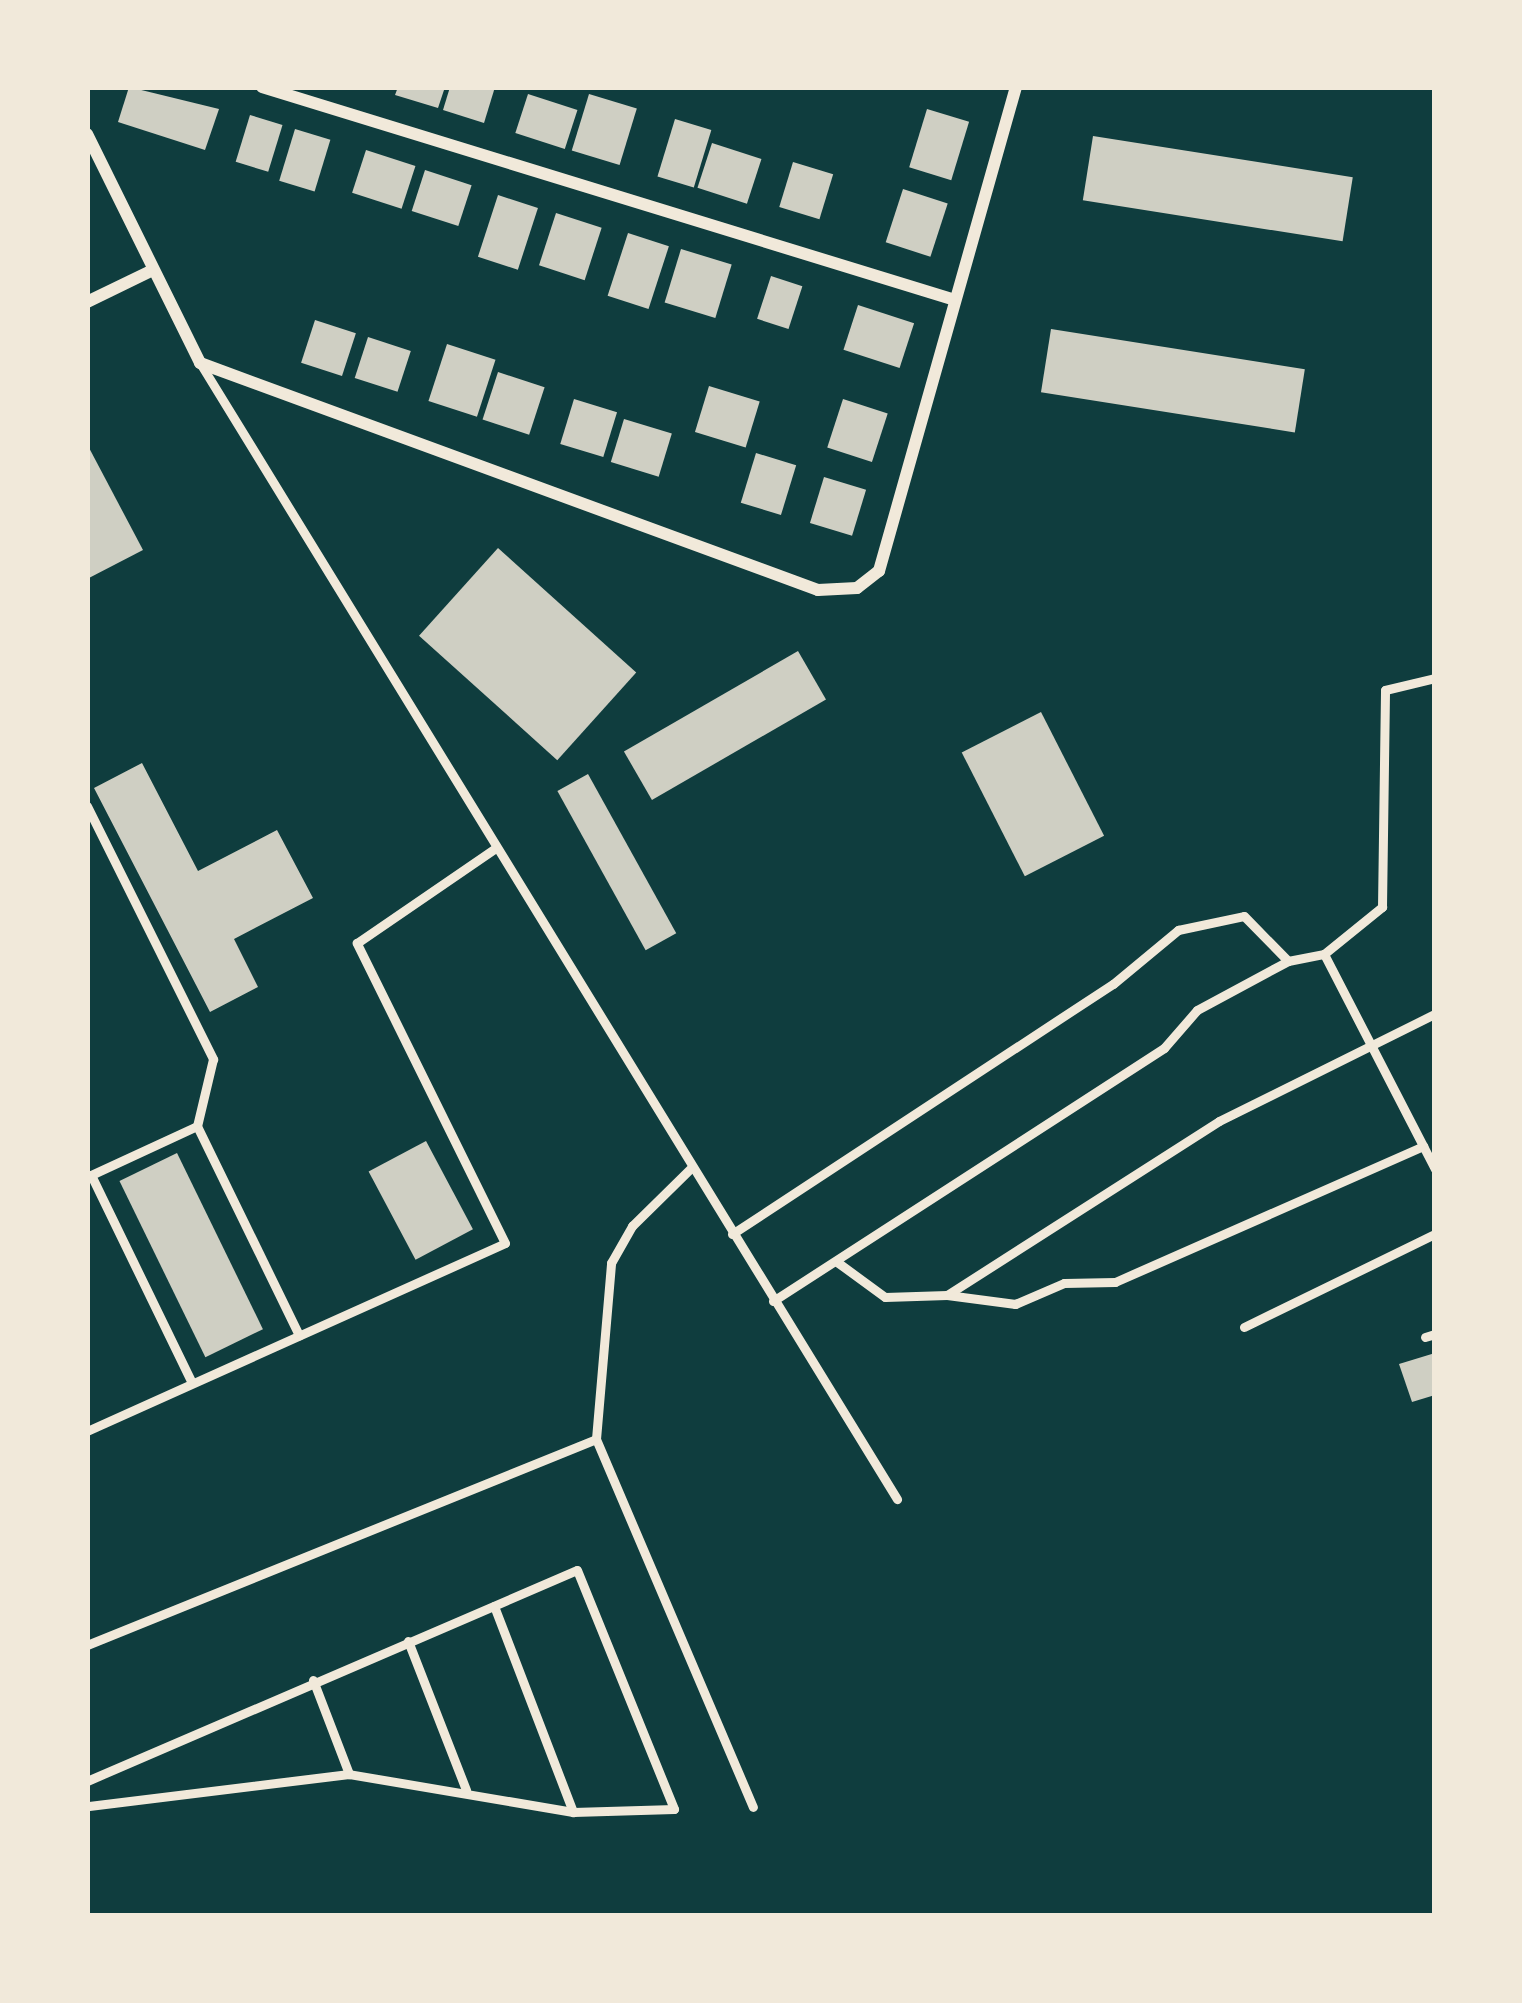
<!DOCTYPE html>
<style>
body{margin:0}
#map{position:relative;width:1522px;height:2003px;overflow:hidden;background:#0f3d3e;font-family:"Nunito Sans",sans-serif}
div>[style]{position:absolute}
.building>*{inset:0;background:#cfcfc3;transform-origin:0 0}
.service>*{height:9px;margin:-4.5px;padding:0 4.5px;transform-origin:4.5px;border-radius:4.5px;background:#f1e9da}
.minor>*{height:12px;margin:-6px;padding:0 6px;transform-origin:6px;border-radius:6px;background:#f1e9da}
span{translate:-50% -50%;white-space:nowrap;text-align:center;line-height:1.15;-webkit-text-stroke:12px #f1e9da;paint-order:stroke}
.frame{position:absolute;inset:0;border:90px solid #f1e9da;pointer-events:none}
</style>
<div id="map">
<div class="building">
<i style="clip-path:polygon(129px 87px,219px 109px,205px 150px,118px 122px)"></i>
<i style="clip-path:polygon(398px 87px,445px 87px,438px 108px,395px 95px)"></i>
<i style="clip-path:polygon(450px 87px,495px 87px,484px 123px,443px 110px)"></i>
<i style="left:528px;top:94px;width:52px;height:41px;rotate:18deg"></i>
<i style="left:589px;top:94px;width:50px;height:59px;rotate:17deg"></i>
<i style="left:927px;top:109px;width:44px;height:61px;rotate:17deg"></i>
<i style="left:250px;top:115px;width:34px;height:49px;rotate:17deg"></i>
<i style="left:675px;top:119px;width:38px;height:60px;rotate:17deg"></i>
<i style="left:295px;top:129px;width:37px;height:54px;rotate:17deg"></i>
<i style="left:1093px;top:136px;width:263px;height:65px;rotate:9deg"></i>
<i style="left:712px;top:143px;width:52px;height:47px;rotate:18deg"></i>
<i style="left:366px;top:150px;width:52px;height:45px;rotate:18deg"></i>
<i style="left:793px;top:162px;width:42px;height:47px;rotate:17deg"></i>
<i style="left:425px;top:170px;width:49px;height:43px;rotate:18deg"></i>
<i style="left:903px;top:189px;width:47px;height:56px;rotate:18deg"></i>
<i style="left:498px;top:195px;width:42px;height:65px;rotate:18deg"></i>
<i style="left:556px;top:213px;width:48px;height:55px;rotate:18deg"></i>
<i style="left:628px;top:233px;width:43px;height:66px;rotate:18deg"></i>
<i style="left:681px;top:249px;width:53px;height:56px;rotate:17deg"></i>
<i style="left:771px;top:276px;width:33px;height:45px;rotate:18deg"></i>
<i style="left:858px;top:305px;width:59px;height:47px;rotate:18deg"></i>
<i style="left:315px;top:320px;width:43px;height:45px;rotate:18deg"></i>
<i style="left:1051px;top:329px;width:257px;height:64px;rotate:9deg"></i>
<i style="left:368px;top:337px;width:45px;height:43px;rotate:18deg"></i>
<i style="left:447px;top:344px;width:51px;height:60px;rotate:18deg"></i>
<i style="left:498px;top:372px;width:49px;height:50px;rotate:18deg"></i>
<i style="left:709px;top:386px;width:53px;height:48px;rotate:17deg"></i>
<i style="left:574px;top:399px;width:45px;height:47px;rotate:17deg"></i>
<i style="left:843px;top:399px;width:47px;height:51px;rotate:18deg"></i>
<i style="left:624px;top:419px;width:50px;height:45px;rotate:17deg"></i>
<i style="clip-path:polygon(87px 444px,143px 550px,87px 579px)"></i>
<i style="left:756px;top:453px;width:42px;height:52px;rotate:17deg"></i>
<i style="left:824px;top:477px;width:44px;height:48px;rotate:17deg"></i>
<i style="left:498px;top:548px;width:186px;height:118px;rotate:42deg"></i>
<i style="left:798px;top:651px;width:56px;height:201px;rotate:60deg"></i>
<i style="left:1041px;top:712px;width:139px;height:89px;rotate:63deg"></i>
<i style="clip-path:polygon(142px 763px,198px 871px,277px 830px,313px 898px,234px 939px,258px 987px,210px 1012px,94px 788px)"></i>
<i style="left:588px;top:774px;width:182px;height:35px;rotate:61deg"></i>
<i style="left:426px;top:1141px;width:100px;height:65px;rotate:62deg"></i>
<i style="left:177px;top:1153px;width:196px;height:64px;rotate:64deg"></i>
<i style="clip-path:polygon(1435px 1353px,1435px 1395px,1412px 1402px,1399px 1364px)"></i>
</div>
<div class="service">
<i style="left:200px;top:363px;width:1333px;rotate:58.47deg"></i>
<i style="left:87px;top:806px;width:283px;rotate:63.5deg"></i>
<i style="left:213px;top:1059px;width:69px;rotate:103.4deg"></i>
<i style="left:197px;top:1126px;width:117px;rotate:155.2deg"></i>
<i style="left:91px;top:1175px;width:231px;rotate:64.1deg"></i>
<i style="left:1324px;top:954px;width:242px;rotate:62.7deg"></i>
<i style="left:197px;top:1126px;width:233px;rotate:64deg"></i>
<i style="left:732px;top:1234px;width:456px;rotate:-33.3deg"></i>
<i style="left:1113px;top:984px;width:85px;rotate:-39.7deg"></i>
<i style="left:1178px;top:930px;width:67px;rotate:-12deg"></i>
<i style="left:1244px;top:916px;width:63px;rotate:45.6deg"></i>
<i style="left:837px;top:1262px;width:59px;rotate:36.1deg"></i>
<i style="left:885px;top:1297px;width:62px;rotate:-1.8deg"></i>
<i style="left:947px;top:1295px;width:323px;rotate:-32.6deg"></i>
<i style="left:1219px;top:1121px;width:241px;rotate:-26.4deg"></i>
<i style="left:947px;top:1295px;width:69px;rotate:7.5deg"></i>
<i style="left:1015px;top:1304px;width:53px;rotate:-23.2deg"></i>
<i style="left:1064px;top:1283px;width:51px;rotate:-1.1deg"></i>
<i style="left:1115px;top:1282px;width:337px;rotate:-23.8deg"></i>
<i style="left:773px;top:1301px;width:466px;rotate:-32.9deg"></i>
<i style="left:1164px;top:1048px;width:50px;rotate:-49deg"></i>
<i style="left:1197px;top:1010px;width:103px;rotate:-28.3deg"></i>
<i style="left:1288px;top:961px;width:37px;rotate:-11deg"></i>
<i style="left:1324px;top:954px;width:75px;rotate:-39deg"></i>
<i style="left:1382px;top:907px;width:217px;rotate:-89.2deg"></i>
<i style="left:1385px;top:690px;width:51px;rotate:-13.5deg"></i>
<i style="left:1244px;top:1327px;width:212px;rotate:-26deg"></i>
<i style="left:1425px;top:1337px;width:10px;rotate:-17deg"></i>
<i style="left:87px;top:1431px;width:458px;rotate:-24.2deg"></i>
<i style="left:505px;top:1243px;width:335px;rotate:-116.3deg"></i>
<i style="left:357px;top:943px;width:168px;rotate:-34.4deg"></i>
<i style="left:596px;top:1439px;width:177px;rotate:-85.1deg"></i>
<i style="left:611px;top:1263px;width:43px;rotate:-60.4deg"></i>
<i style="left:632px;top:1226px;width:83px;rotate:-44.5deg"></i>
<i style="left:494px;top:1606px;width:221px;rotate:69deg"></i>
<i style="left:408px;top:1641px;width:160px;rotate:68.7deg"></i>
<i style="left:87px;top:1645px;width:549px;rotate:-22.03deg"></i>
<i style="left:596px;top:1439px;width:400px;rotate:66.9deg"></i>
<i style="left:313px;top:1680px;width:101px;rotate:69deg"></i>
<i style="left:87px;top:1781px;width:533px;rotate:-23.3deg"></i>
<i style="left:577px;top:1570px;width:258px;rotate:67.9deg"></i>
<i style="left:674px;top:1809px;width:101px;rotate:178.3deg"></i>
<i style="left:573px;top:1812px;width:227px;rotate:-170.4deg"></i>
<i style="left:349px;top:1774px;width:264px;rotate:173deg"></i>
</div>
<div class="minor">
<i style="left:262px;top:87px;width:725px;rotate:17.09deg"></i>
<i style="left:87px;top:134px;width:255px;rotate:63.7deg"></i>
<i style="left:200px;top:363px;width:658px;rotate:20.17deg"></i>
<i style="left:818px;top:590px;width:39px;rotate:-3deg"></i>
<i style="left:857px;top:588px;width:28px;rotate:-38deg"></i>
<i style="left:879px;top:571px;width:503px;rotate:-74.2deg"></i>
<i style="left:87px;top:302px;width:73px;rotate:-25.9deg"></i>
</div>
<div class="frame"></div>
</div>
